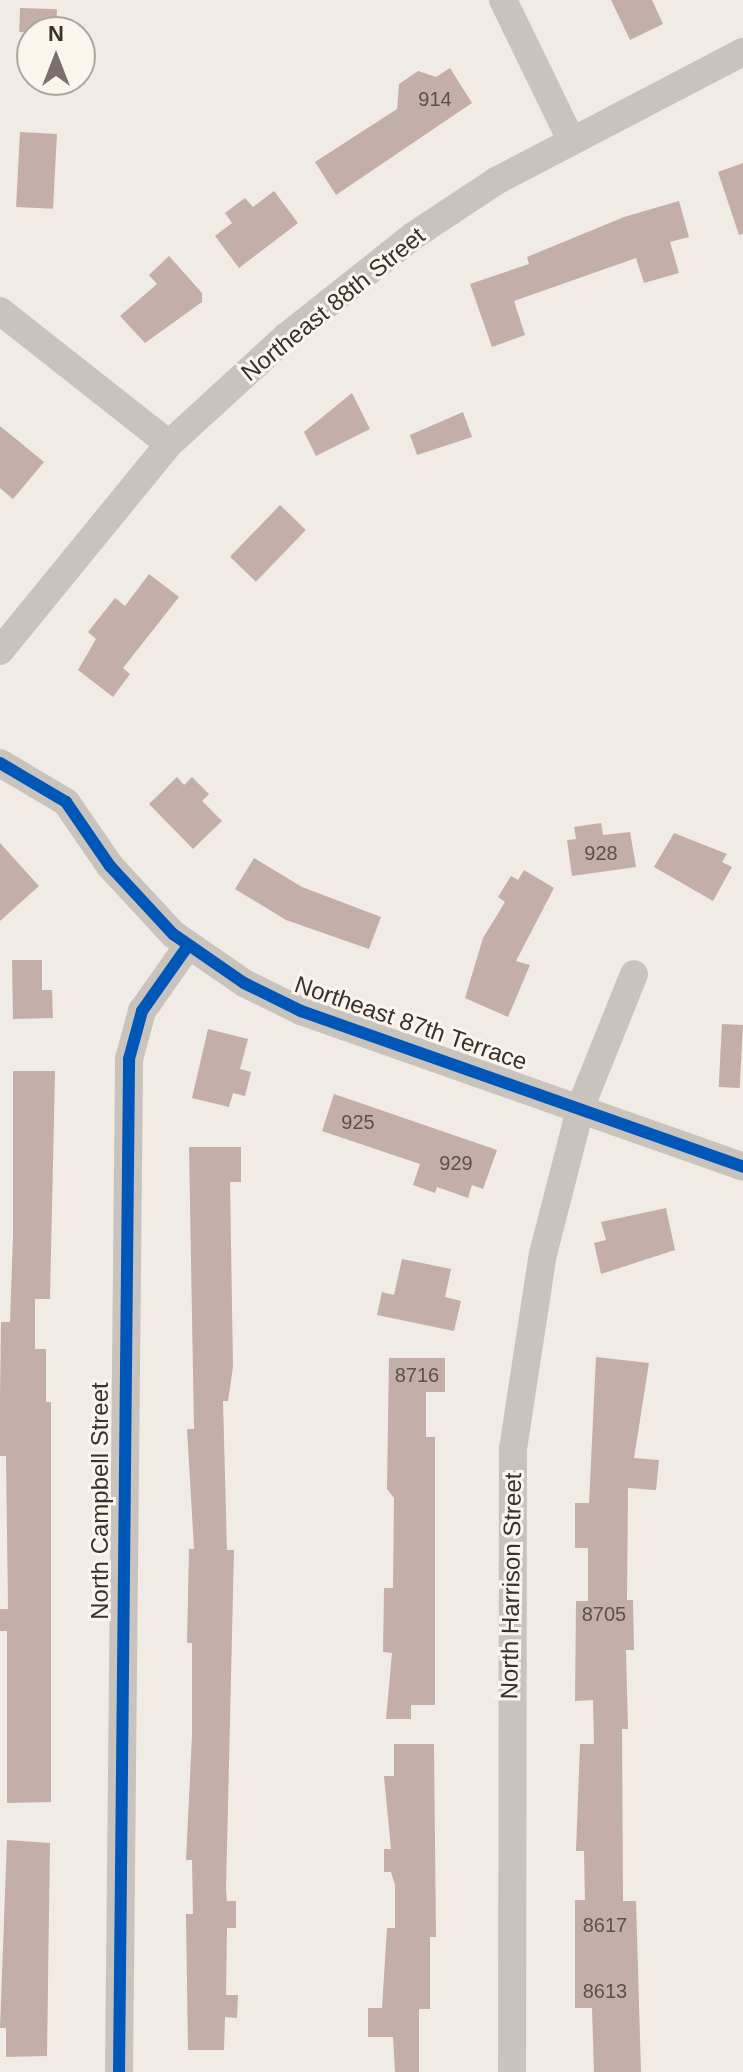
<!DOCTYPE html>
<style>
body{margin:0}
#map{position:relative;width:743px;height:2072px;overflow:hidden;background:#f0ebe5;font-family:Helvetica,sans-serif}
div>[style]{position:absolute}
.building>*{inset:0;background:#c3afa7;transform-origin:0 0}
.minor>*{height:28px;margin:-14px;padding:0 14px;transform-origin:14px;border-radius:14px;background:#c9c3be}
.cycleway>*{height:12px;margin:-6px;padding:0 6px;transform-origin:6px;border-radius:6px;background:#0057b8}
span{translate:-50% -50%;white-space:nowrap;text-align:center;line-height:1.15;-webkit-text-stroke:6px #fbf5ee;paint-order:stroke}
.number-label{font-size:20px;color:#5d504a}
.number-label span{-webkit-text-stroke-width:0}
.street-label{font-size:24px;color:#3b302b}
.north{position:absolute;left:16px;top:16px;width:80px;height:80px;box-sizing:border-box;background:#fbf5ee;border:2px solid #aea6a0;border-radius:50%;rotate:0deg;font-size:22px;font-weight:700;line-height:32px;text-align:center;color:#3b302b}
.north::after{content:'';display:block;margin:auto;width:28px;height:36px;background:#7a716c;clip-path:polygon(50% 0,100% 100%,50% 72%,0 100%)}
</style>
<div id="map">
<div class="building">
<i style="clip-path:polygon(611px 0,652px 0,663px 24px,630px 40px)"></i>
<i style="left:20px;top:8px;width:37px;height:24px;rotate:2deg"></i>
<i style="clip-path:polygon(450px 68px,472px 103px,336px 195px,315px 162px,397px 109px,399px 84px,418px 71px,436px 77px)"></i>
<i style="left:20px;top:132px;width:37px;height:75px;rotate:3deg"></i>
<i style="clip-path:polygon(743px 163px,743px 234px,739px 235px,718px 172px)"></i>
<i style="clip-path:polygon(274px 191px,298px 223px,239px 268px,215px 236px,232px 223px,225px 213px,245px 198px,253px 207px)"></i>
<i style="clip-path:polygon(679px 201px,689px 237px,670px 242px,679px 273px,644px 283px,636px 258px,514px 301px,525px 335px,492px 347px,470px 284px,529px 264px,527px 257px,624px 217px)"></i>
<i style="clip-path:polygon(169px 256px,202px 293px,202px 302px,145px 343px,120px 316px,157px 284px,149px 275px)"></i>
<i style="clip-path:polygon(352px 393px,370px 429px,316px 456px,304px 432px)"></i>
<i style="clip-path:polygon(463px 412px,472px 437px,417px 455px,410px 435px)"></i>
<i style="clip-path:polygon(0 426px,44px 462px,13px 499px,0 488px)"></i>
<i style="left:280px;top:505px;width:36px;height:72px;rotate:44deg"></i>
<i style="clip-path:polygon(149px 574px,179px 597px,123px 668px,130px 674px,113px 697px,78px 670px,96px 639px,88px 632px,115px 598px,125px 606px)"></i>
<i style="clip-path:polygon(177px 777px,184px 785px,192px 777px,209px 794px,202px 801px,222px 821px,193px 849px,149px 804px)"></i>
<i style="clip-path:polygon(601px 823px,603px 835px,630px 832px,636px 867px,572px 876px,567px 840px,576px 839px,574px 827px)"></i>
<i style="clip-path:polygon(674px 833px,727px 854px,722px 862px,732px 867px,713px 901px,654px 867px)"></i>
<i style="clip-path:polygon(0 843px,39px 886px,0 921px)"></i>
<i style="clip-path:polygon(254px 858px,302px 887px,381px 917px,369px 949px,286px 920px,235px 889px)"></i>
<i style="clip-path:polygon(524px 870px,554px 888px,516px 961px,530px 965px,508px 1017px,465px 998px,483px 938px,505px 902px,498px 897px,511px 876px,518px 880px)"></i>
<i style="clip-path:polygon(12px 960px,42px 960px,42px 990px,52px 990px,53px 1018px,13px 1019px)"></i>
<i style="left:722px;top:1024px;width:21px;height:63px;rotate:3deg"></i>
<i style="clip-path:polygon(208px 1029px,248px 1039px,240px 1069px,251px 1072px,245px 1096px,233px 1093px,229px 1107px,192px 1098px)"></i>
<i style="clip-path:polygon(13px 1071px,55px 1071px,50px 1299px,35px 1299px,35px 1349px,46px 1349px,46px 1402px,51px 1402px,51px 1802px,7px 1803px,7px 1631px,0 1631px,0 1609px,8px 1609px,6px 1456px,0 1456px,0 1400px,1px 1322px,10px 1322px,13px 1236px)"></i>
<i style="clip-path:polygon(334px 1094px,497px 1150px,483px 1189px,472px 1185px,468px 1198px,437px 1187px,435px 1193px,413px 1185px,420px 1164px,322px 1131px)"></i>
<i style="clip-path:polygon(189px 1147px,241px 1147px,241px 1182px,230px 1182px,233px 1367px,228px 1401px,223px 1401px,227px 1550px,234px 1550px,226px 1890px,227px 1901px,236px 1901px,236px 1928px,227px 1928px,226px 1995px,238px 1995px,237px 2018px,225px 2017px,224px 2050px,188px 2050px,186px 1914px,193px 1914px,192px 1860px,186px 1860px,192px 1735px,192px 1643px,187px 1643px,189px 1549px,194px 1549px,187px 1429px,194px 1429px)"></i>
<i style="clip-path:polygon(666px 1208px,675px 1250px,601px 1274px,594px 1243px,606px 1240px,601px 1222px)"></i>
<i style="clip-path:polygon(402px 1259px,451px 1269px,445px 1297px,461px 1301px,454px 1331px,377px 1315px,382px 1292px,394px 1295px)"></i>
<i style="clip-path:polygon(596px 1357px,649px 1363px,634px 1458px,659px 1460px,656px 1490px,628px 1488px,627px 1600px,633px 1600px,634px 1650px,626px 1650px,628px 1729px,622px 1729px,623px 1901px,636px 1901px,641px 2072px,594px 2072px,592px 2008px,575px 2008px,575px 1900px,585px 1900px,584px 1851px,576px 1851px,580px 1744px,594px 1744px,593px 1700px,575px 1701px,576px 1601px,588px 1601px,588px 1548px,575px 1548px,575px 1503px,589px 1503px)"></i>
<i style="clip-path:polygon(389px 1358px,445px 1358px,445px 1392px,426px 1392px,426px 1437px,435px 1437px,435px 1705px,411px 1705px,411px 1719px,386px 1719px,392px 1653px,383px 1652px,384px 1588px,393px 1588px,394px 1498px,387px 1489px)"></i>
<i style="clip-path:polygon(394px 1744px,434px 1744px,436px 1937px,430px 1937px,430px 2009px,419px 2009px,419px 2072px,395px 2072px,393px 2037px,368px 2037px,368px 2008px,382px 2008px,387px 1928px,395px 1928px,395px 1885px,391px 1872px,384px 1872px,384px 1849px,391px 1849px,384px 1776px,394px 1776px)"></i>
<i style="clip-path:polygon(7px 1840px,50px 1843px,47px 2056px,6px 2057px,6px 2028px,0 2028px)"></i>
</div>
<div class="minor">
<i style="left:503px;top:0;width:153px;rotate:64.1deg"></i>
<i style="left:0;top:311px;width:215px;rotate:38.2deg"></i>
<i style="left:0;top:651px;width:267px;rotate:-50.8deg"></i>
<i style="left:169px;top:444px;width:160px;rotate:-42.5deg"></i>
<i style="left:287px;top:336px;width:161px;rotate:-38.4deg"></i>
<i style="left:413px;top:236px;width:100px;rotate:-33.5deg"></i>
<i style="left:496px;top:181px;width:279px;rotate:-27.6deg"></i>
<i style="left:0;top:763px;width:77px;rotate:30.6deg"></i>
<i style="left:66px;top:802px;width:78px;rotate:55.5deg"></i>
<i style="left:110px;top:866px;width:93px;rotate:47.2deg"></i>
<i style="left:173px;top:934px;width:86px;rotate:34.6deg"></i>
<i style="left:244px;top:983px;width:64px;rotate:26.2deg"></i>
<i style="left:301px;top:1011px;width:469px;rotate:19.4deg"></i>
<i style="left:119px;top:2072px;width:1013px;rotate:-89.43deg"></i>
<i style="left:129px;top:1059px;width:50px;rotate:-74.8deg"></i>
<i style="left:142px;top:1011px;width:78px;rotate:-54.9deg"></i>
<i style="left:512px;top:2072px;width:623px;rotate:-89.91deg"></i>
<i style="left:513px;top:1449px;width:197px;rotate:-81.3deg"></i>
<i style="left:543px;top:1254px;width:153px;rotate:-75.6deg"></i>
<i style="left:581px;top:1106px;width:142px;rotate:-68.1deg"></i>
</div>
<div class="cycleway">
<i style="left:0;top:763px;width:77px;rotate:30.6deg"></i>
<i style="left:66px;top:802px;width:78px;rotate:55.5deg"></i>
<i style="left:110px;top:866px;width:93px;rotate:47.2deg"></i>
<i style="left:173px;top:934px;width:86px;rotate:34.6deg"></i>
<i style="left:244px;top:983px;width:64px;rotate:26.2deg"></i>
<i style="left:301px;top:1011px;width:469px;rotate:19.4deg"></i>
<i style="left:119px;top:2072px;width:1013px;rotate:-89.43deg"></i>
<i style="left:129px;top:1059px;width:50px;rotate:-74.8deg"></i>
<i style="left:142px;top:1011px;width:78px;rotate:-54.9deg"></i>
</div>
<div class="number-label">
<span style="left:435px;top:99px">914</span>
<span style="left:601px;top:853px">928</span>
<span style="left:358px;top:1122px">925</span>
<span style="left:456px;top:1163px">929</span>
<span style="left:417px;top:1375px">8716</span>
<span style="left:604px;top:1614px">8705</span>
<span style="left:605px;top:1925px">8617</span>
<span style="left:605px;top:1991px">8613</span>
</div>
<div class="street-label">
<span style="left:333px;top:304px;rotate:-39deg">Northeast 88th Street</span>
<span style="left:411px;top:1023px;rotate:19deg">Northeast 87th Terrace</span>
<span style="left:100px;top:1501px;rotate:-90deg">North Campbell Street</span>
<span style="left:511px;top:1586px;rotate:-89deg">North Harrison Street</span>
</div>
<div class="north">N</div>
</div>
